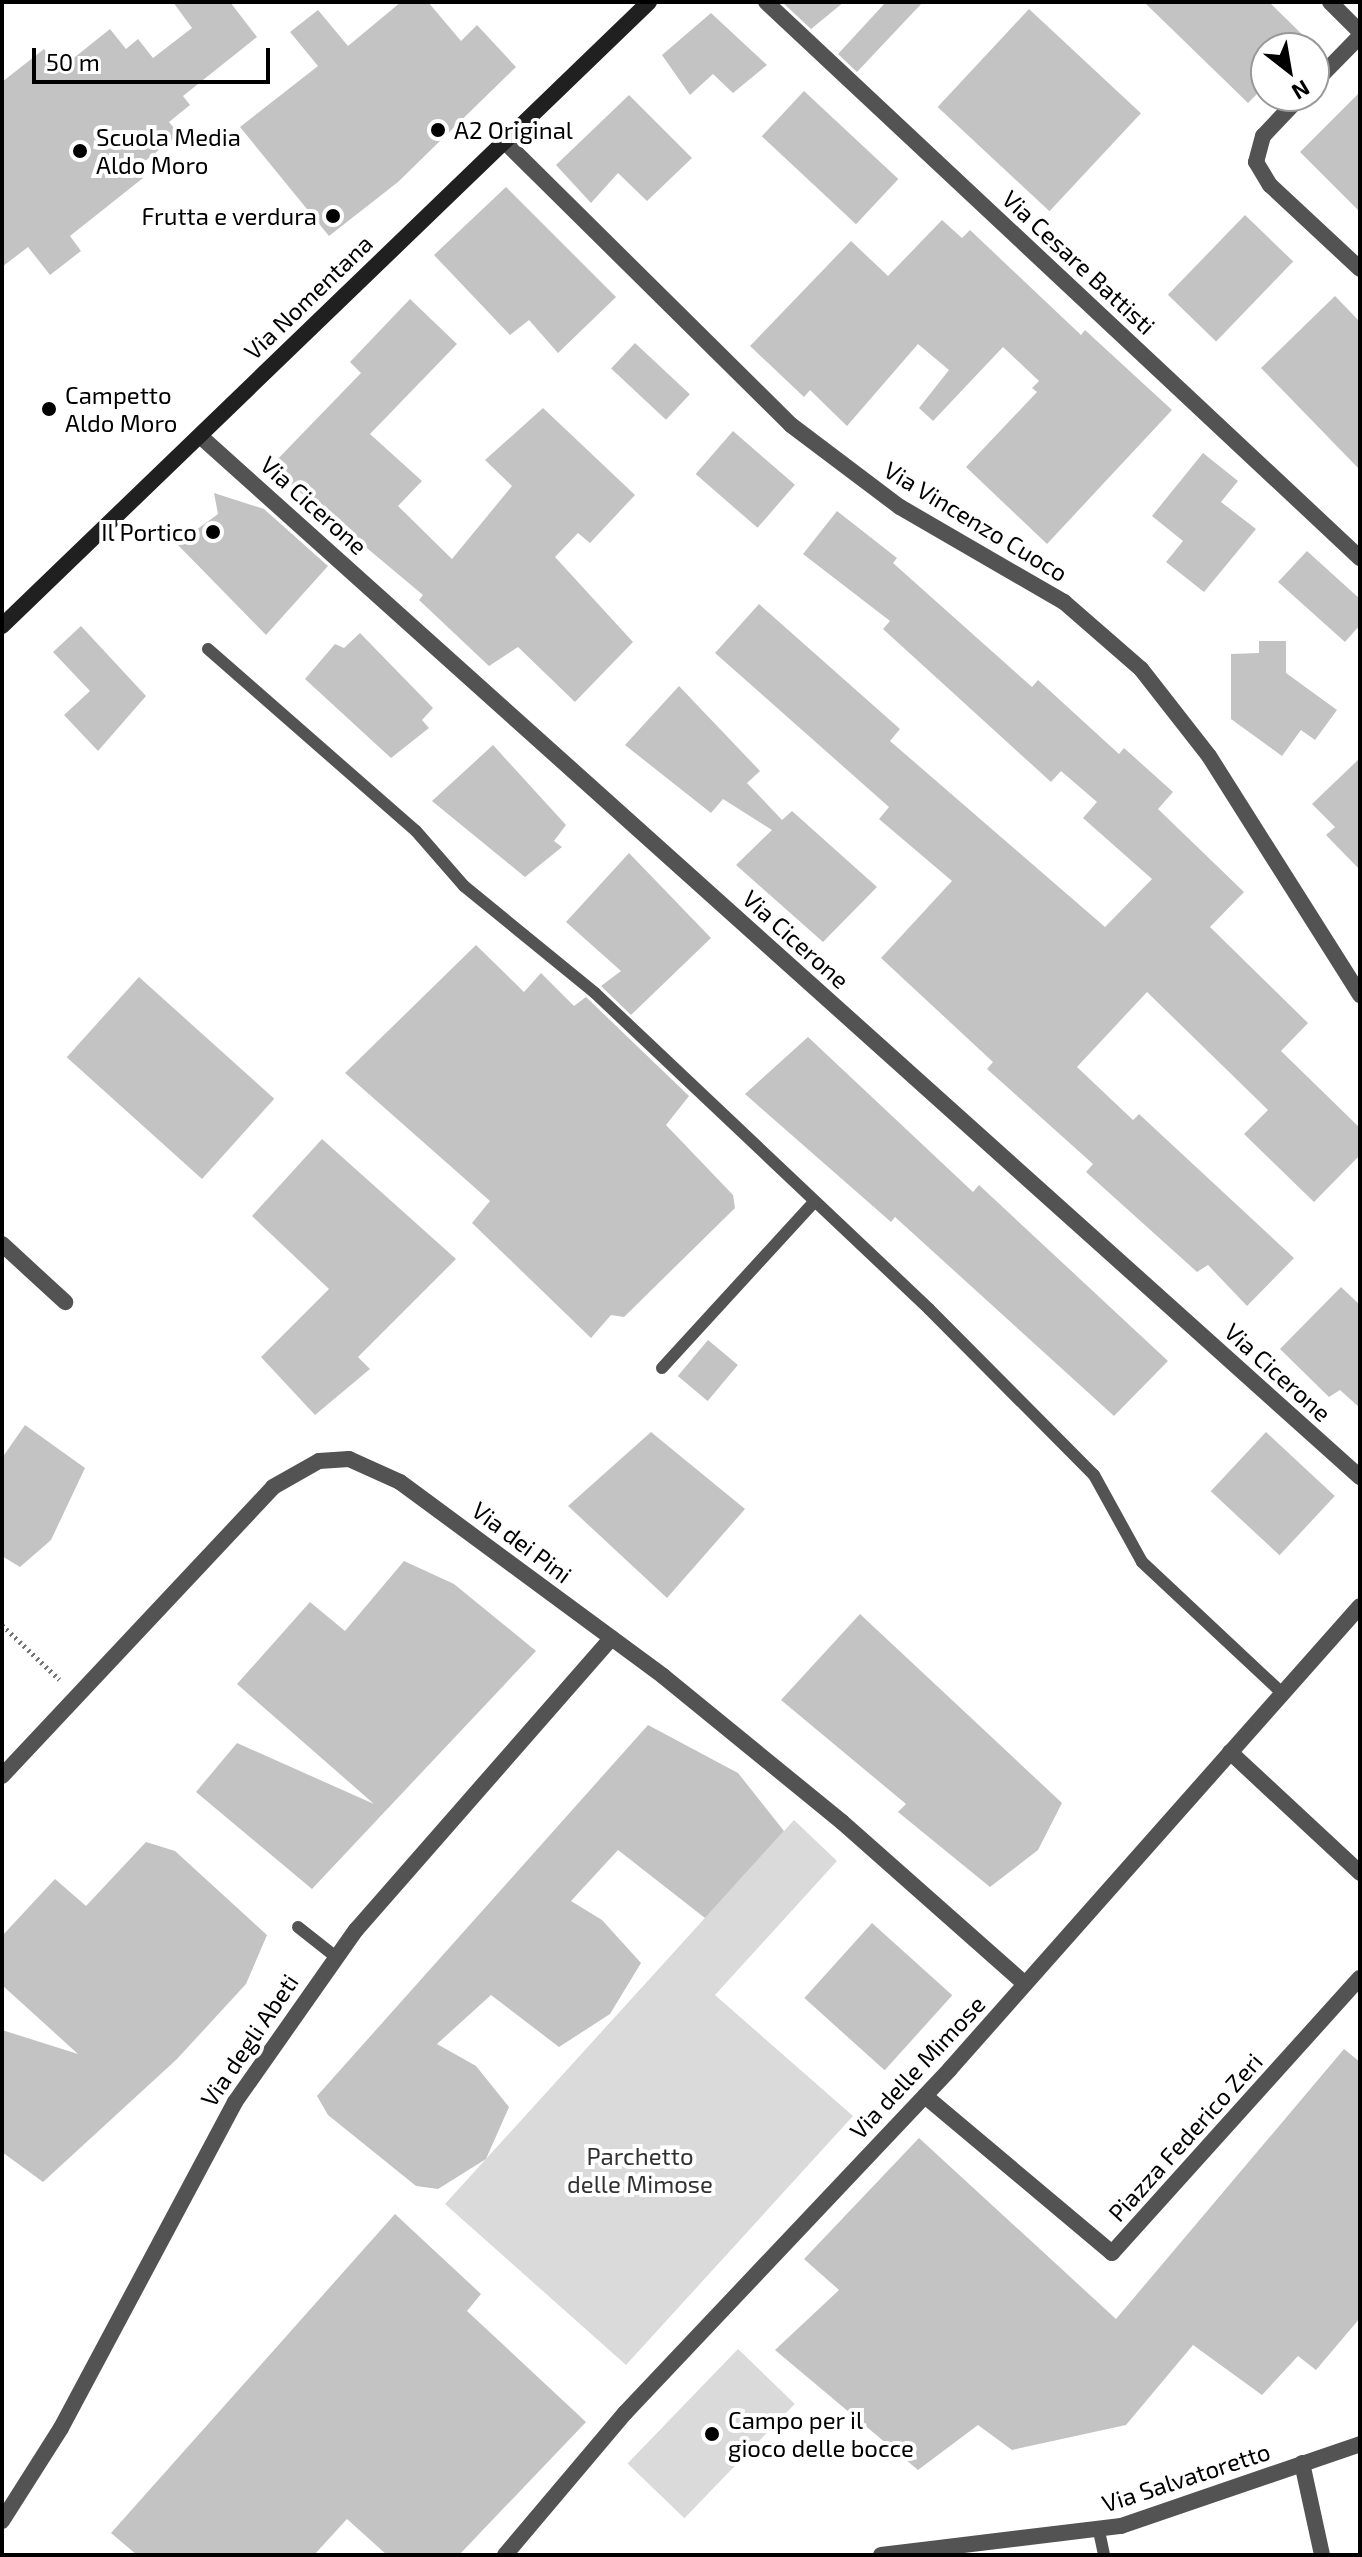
<!DOCTYPE html>
<style>
body{margin:0}
#map{position:relative;width:1362px;height:2557px;overflow:hidden;background:#fff;font-family:"Exo 2",sans-serif}
div>[style]{position:absolute}
.green>*{inset:0;background:#dadada;transform-origin:0 0}
.building>*{inset:0;background:#c3c3c3;transform-origin:0 0}
.path>*{height:5px;margin-top:-2.5px;transform-origin:0;background:repeating-linear-gradient(90deg,#757575 0 2px,transparent 0 6px)}
.lane>*{height:12px;margin:-6px;padding:0 6px;transform-origin:6px;border-radius:6px;background:#535353}
.street>*{height:16px;margin:-8px;padding:0 8px;transform-origin:8px;border-radius:8px;background:#535353}
.secondary>*{height:16px;margin:-8px;padding:0 8px;transform-origin:8px;border-radius:8px;background:#202020}
.dots>*{width:22px;height:22px;translate:-50% -50%;box-sizing:border-box;border:4px solid #fff;border-radius:50%}
span{translate:-50% -50%;white-space:nowrap;text-align:center;line-height:1.15;-webkit-text-stroke:8px #fff;paint-order:stroke}
.poi-label{font-size:24px;color:#000}
.left{translate:0 -50%;text-align:left}
.right{translate:-100% -50%;text-align:right}
.street-label{font-size:24px;color:#000}
.park-label{font-size:24px;color:#313131}
.frame{position:absolute;inset:0;border:4px solid #000;pointer-events:none}
.north{position:absolute;left:1250px;top:32px;width:80px;height:80px;box-sizing:border-box;background:#fff;border:2px solid #999;border-radius:50%;rotate:149deg;font-size:22px;font-weight:700;line-height:32px;text-align:center;color:#000}
.north::after{content:'';display:block;margin:auto;width:28px;height:36px;background:#000;clip-path:polygon(50% 0,100% 100%,50% 72%,0 100%)}
.scale{position:absolute;left:32px;top:48px;width:238px;height:36px;box-sizing:border-box;border:4px solid #000;border-top:0;padding-left:10px;font-size:24px;line-height:28px;white-space:nowrap;color:#000;-webkit-text-stroke:6px #fff;paint-order:stroke}
</style>
<div id="map">
<div class="green">
<i style="clip-path:polygon(794px 1820px,837px 1861px,715px 1995px,853px 2116px,626px 2365px,445px 2204px)"></i>
<i style="left:738px;top:2349px;width:79px;height:159px;rotate:44deg"></i>
</div>
<div class="building">
<i style="clip-path:polygon(173px 2px,230px 2px,257px 37px,183px 96px,190px 105px,169px 122px,179px 134px,135px 169px,143px 178px,70px 236px,81px 251px,50px 275px,28px 247px,2px 267px,2px 82px,44px 49px,60px 69px,110px 29px,126px 49px,138px 39px,153px 58px,192px 28px)"></i>
<i style="clip-path:polygon(401px 2px,428px 2px,461px 41px,477px 25px,516px 67px,398px 182px,329px 236px,240px 127px,318px 66px,290px 32px,318px 10px,348px 46px)"></i>
<i style="clip-path:polygon(782px 2px,844px 2px,811px 29px)"></i>
<i style="clip-path:polygon(886px 2px,923px 2px,857px 72px,838px 54px)"></i>
<i style="clip-path:polygon(1144px 2px,1269px 2px,1316px 48px,1266px 48px,1266px 85px,1248px 103px)"></i>
<i style="left:1029px;top:9px;width:153px;height:134px;rotate:43deg"></i>
<i style="clip-path:polygon(711px 13px,767px 65px,733px 93px,713px 74px,690px 95px,662px 55px)"></i>
<i style="left:804px;top:91px;width:129px;height:62px;rotate:43deg"></i>
<i style="clip-path:polygon(1360px 92px,1360px 212px,1300px 152px)"></i>
<i style="clip-path:polygon(629px 95px,692px 158px,647px 201px,618px 173px,591px 203px,556px 165px)"></i>
<i style="clip-path:polygon(506px 187px,616px 297px,558px 353px,529px 320px,510px 335px,434px 255px)"></i>
<i style="left:1245px;top:215px;width:67px;height:111px;rotate:44deg"></i>
<i style="clip-path:polygon(942px 220px,962px 238px,970px 230px,1081px 335px,1085px 330px,1172px 410px,1047px 544px,966px 467px,1037px 392px,1032px 388px,1039px 381px,1003px 347px,933px 421px,919px 408px,949px 370px,918px 344px,847px 426px,810px 390px,804px 397px,750px 346px,851px 241px,888px 276px)"></i>
<i style="clip-path:polygon(1335px 296px,1360px 322px,1360px 470px,1261px 368px)"></i>
<i style="clip-path:polygon(410px 299px,457px 344px,370px 434px,422px 481px,398px 506px,452px 559px,512px 486px,485px 460px,543px 408px,635px 495px,590px 543px,578px 533px,555px 557px,633px 642px,575px 702px,518px 647px,489px 666px,419px 600px,423px 595px,270px 467px,361px 373px,350px 362px)"></i>
<i style="left:635px;top:343px;width:75px;height:35px;rotate:43deg"></i>
<i style="left:733px;top:431px;width:82px;height:57px;rotate:41deg"></i>
<i style="clip-path:polygon(1203px 453px,1238px 481px,1221px 502px,1256px 529px,1204px 592px,1166px 562px,1183px 541px,1152px 516px)"></i>
<i style="clip-path:polygon(214px 493px,264px 509px,328px 566px,266px 635px,177px 544px,218px 514px)"></i>
<i style="clip-path:polygon(837px 511px,897px 558px,893px 563px,1032px 687px,1038px 680px,1119px 754px,1124px 748px,1173px 792px,1158px 809px,1244px 892px,1210px 927px,1308px 1023px,1281px 1051px,1360px 1128px,1360px 1155px,1314px 1202px,1244px 1134px,1268px 1110px,1147px 992px,1077px 1067px,1133px 1120px,1139px 1114px,1294px 1258px,1247px 1306px,1208px 1265px,1197px 1272px,1086px 1172px,1093px 1164px,987px 1069px,993px 1062px,881px 958px,952px 881px,879px 819px,889px 807px,715px 653px,759px 604px,900px 729px,890px 741px,1105px 927px,1152px 879px,1083px 818px,1097px 802px,1061px 771px,1051px 782px,883px 629px,890px 621px,803px 554px)"></i>
<i style="clip-path:polygon(1307px 551px,1360px 599px,1360px 625px,1345px 642px,1278px 582px)"></i>
<i style="clip-path:polygon(81px 626px,146px 696px,98px 751px,64px 715px,90px 691px,53px 652px)"></i>
<i style="clip-path:polygon(360px 633px,433px 708px,422px 720px,429px 728px,391px 758px,305px 679px,335px 644px,344px 648px)"></i>
<i style="clip-path:polygon(1259px 641px,1286px 641px,1286px 673px,1337px 710px,1315px 740px,1301px 730px,1282px 756px,1231px 719px,1231px 654px,1259px 653px)"></i>
<i style="clip-path:polygon(679px 686px,760px 771px,747px 783px,782px 820px,792px 811px,877px 887px,823px 942px,736px 865px,772px 830px,723px 799px,711px 813px,625px 745px)"></i>
<i style="clip-path:polygon(493px 745px,566px 825px,554px 841px,562px 847px,525px 877px,432px 801px)"></i>
<i style="clip-path:polygon(1360px 758px,1360px 870px,1326px 835px,1335px 827px,1312px 804px)"></i>
<i style="clip-path:polygon(629px 853px,711px 938px,631px 1015px,601px 986px,621px 971px,566px 922px)"></i>
<i style="clip-path:polygon(476px 945px,524px 992px,541px 973px,574px 1006px,586px 997px,689px 1096px,666px 1125px,733px 1195px,735px 1208px,624px 1317px,611px 1315px,591px 1338px,472px 1223px,490px 1201px,345px 1073px)"></i>
<i style="left:139px;top:977px;width:182px;height:108px;rotate:42deg"></i>
<i style="clip-path:polygon(808px 1037px,973px 1192px,979px 1185px,1168px 1361px,1114px 1416px,895px 1217px,891px 1222px,745px 1094px)"></i>
<i style="clip-path:polygon(322px 1139px,456px 1259px,358px 1357px,370px 1369px,315px 1415px,261px 1357px,329px 1289px,252px 1216px)"></i>
<i style="clip-path:polygon(1341px 1287px,1360px 1305px,1360px 1408px,1340px 1390px,1329px 1397px,1280px 1349px)"></i>
<i style="left:708px;top:1340px;width:39px;height:47px;rotate:40deg"></i>
<i style="clip-path:polygon(25px 1425px,85px 1468px,51px 1540px,20px 1567px,2px 1556px,2px 1458px)"></i>
<i style="clip-path:polygon(651px 1432px,745px 1509px,667px 1598px,568px 1506px)"></i>
<i style="left:1266px;top:1432px;width:94px;height:81px;rotate:43deg"></i>
<i style="clip-path:polygon(404px 1561px,454px 1584px,536px 1651px,312px 1889px,196px 1792px,237px 1743px,374px 1804px,237px 1684px,310px 1602px,345px 1631px)"></i>
<i style="clip-path:polygon(860px 1614px,1062px 1803px,1038px 1850px,990px 1887px,898px 1812px,906px 1804px,781px 1700px)"></i>
<i style="clip-path:polygon(648px 1725px,738px 1773px,784px 1831px,705px 1918px,618px 1850px,571px 1901px,602px 1920px,641px 1963px,610px 2014px,559px 2047px,491px 1995px,437px 2044px,476px 2066px,509px 2107px,486px 2159px,438px 2189px,416px 2186px,328px 2115px,317px 2096px)"></i>
<i style="clip-path:polygon(146px 1842px,175px 1851px,267px 1935px,246px 1984px,177px 2059px,43px 2182px,2px 2152px,2px 2030px,78px 2054px,2px 1985px,2px 1936px,55px 1879px,86px 1906px)"></i>
<i style="left:872px;top:1923px;width:108px;height:101px;rotate:42deg"></i>
<i style="clip-path:polygon(1344px 2049px,1360px 2062px,1360px 2318px,1316px 2370px,1298px 2356px,1262px 2395px,1193px 2345px,1126px 2425px,1012px 2450px,978px 2425px,918px 2470px,775px 2350px,839px 2290px,804px 2259px,919px 2138px,1116px 2319px)"></i>
<i style="clip-path:polygon(395px 2214px,481px 2294px,467px 2311px,586px 2422px,459px 2555px,387px 2555px,347px 2519px,314px 2555px,137px 2555px,111px 2533px)"></i>
</div>
<div class="path">
<i style="left:2px;top:1625px;width:79px;rotate:43.5deg"></i>
</div>
<div class="lane">
<i style="left:208px;top:649px;width:276px;rotate:41.2deg"></i>
<i style="left:416px;top:831px;width:73px;rotate:48.9deg"></i>
<i style="left:464px;top:886px;width:169px;rotate:39.2deg"></i>
<i style="left:595px;top:993px;width:460px;rotate:43.4deg"></i>
<i style="left:929px;top:1309px;width:234px;rotate:45.2deg"></i>
<i style="left:1094px;top:1475px;width:99px;rotate:61.1deg"></i>
<i style="left:1142px;top:1562px;width:192px;rotate:43.1deg"></i>
<i style="left:662px;top:1368px;width:226px;rotate:-47.5deg"></i>
<i style="left:298px;top:1927px;width:48px;rotate:38.3deg"></i>
<i style="left:1099px;top:2531px;width:25px;rotate:78deg"></i>
</div>
<div class="street">
<i style="left:766px;top:2px;width:814px;rotate:43.11deg"></i>
<i style="left:1330px;top:2px;width:42px;rotate:45deg"></i>
<i style="left:1314px;top:83px;width:66px;rotate:-45.6deg"></i>
<i style="left:1301px;top:96px;width:55px;rotate:133.5deg"></i>
<i style="left:1263px;top:136px;width:27px;rotate:105deg"></i>
<i style="left:1256px;top:162px;width:27px;rotate:59deg"></i>
<i style="left:1270px;top:185px;width:123px;rotate:43deg"></i>
<i style="left:503px;top:140px;width:405px;rotate:44.7deg"></i>
<i style="left:791px;top:425px;width:136px;rotate:37deg"></i>
<i style="left:900px;top:507px;width:190px;rotate:30.1deg"></i>
<i style="left:1064px;top:602px;width:102px;rotate:41deg"></i>
<i style="left:1141px;top:669px;width:110px;rotate:52deg"></i>
<i style="left:1209px;top:756px;width:283px;rotate:57.7deg"></i>
<i style="left:200px;top:436px;width:1559px;rotate:41.91deg"></i>
<i style="left:2px;top:1244px;width:86px;rotate:42.6deg"></i>
<i style="left:1230px;top:1752px;width:178px;rotate:42.9deg"></i>
<i style="left:2px;top:1776px;width:396px;rotate:-46.8deg"></i>
<i style="left:273px;top:1487px;width:53px;rotate:-29.5deg"></i>
<i style="left:319px;top:1461px;width:30px;rotate:-4deg"></i>
<i style="left:349px;top:1459px;width:56px;rotate:24.3deg"></i>
<i style="left:400px;top:1482px;width:327px;rotate:36.4deg"></i>
<i style="left:663px;top:1676px;width:231px;rotate:39.2deg"></i>
<i style="left:842px;top:1822px;width:244px;rotate:41.5deg"></i>
<i style="left:925px;top:2096px;width:244px;rotate:40deg"></i>
<i style="left:1112px;top:2253px;width:370px;rotate:-48deg"></i>
<i style="left:1302px;top:2463px;width:94px;rotate:77.7deg"></i>
<i style="left:2px;top:2521px;width:110px;rotate:-57.6deg"></i>
<i style="left:61px;top:2428px;width:370px;rotate:-61.9deg"></i>
<i style="left:235px;top:2102px;width:210px;rotate:-54.9deg"></i>
<i style="left:356px;top:1930px;width:388px;rotate:-48.8deg"></i>
<i style="left:505px;top:2555px;width:186px;rotate:-49.8deg"></i>
<i style="left:625px;top:2413px;width:473px;rotate:-46.6deg"></i>
<i style="left:950px;top:2069px;width:618px;rotate:-48.47deg"></i>
<i style="left:881px;top:2555px;width:242px;rotate:-6.9deg"></i>
<i style="left:1121px;top:2526px;width:253px;rotate:-18.9deg"></i>
</div>
<div class="secondary">
<i style="left:2px;top:626px;width:899px;rotate:-43.96deg"></i>
</div>
<div class="dots">
<i style="left:438px;top:130px;background:#000"></i>
<i style="left:80px;top:151px;background:#000"></i>
<i style="left:333px;top:216px;background:#000"></i>
<i style="left:49px;top:409px;background:#000"></i>
<i style="left:213px;top:532px;background:#000"></i>
<i style="left:712px;top:2434px;background:#000"></i>
</div>
<div class="poi-label">
<span class="left" style="left:454px;top:130px">A2 Original</span>
<span class="left" style="left:96px;top:151px">Scuola Media<br>Aldo Moro</span>
<span class="right" style="left:317px;top:216px">Frutta e verdura</span>
<span class="left" style="left:65px;top:409px">Campetto<br>Aldo Moro</span>
<span class="right" style="left:197px;top:532px">Il Portico</span>
<span class="left" style="left:728px;top:2434px">Campo per il<br>gioco delle bocce</span>
</div>
<div class="street-label">
<span style="left:1079px;top:262px;rotate:43deg">Via Cesare Battisti</span>
<span style="left:308px;top:297px;rotate:-44deg">Via Nomentana</span>
<span style="left:314px;top:505px;rotate:42deg">Via Cicerone</span>
<span style="left:976px;top:521px;rotate:31deg">Via Vincenzo Cuoco</span>
<span style="left:796px;top:939px;rotate:42deg">Via Cicerone</span>
<span style="left:1278px;top:1372px;rotate:42deg">Via Cicerone</span>
<span style="left:522px;top:1542px;rotate:37deg">Via dei Pini</span>
<span style="left:249px;top:2040px;rotate:-56deg">Via degli Abeti</span>
<span style="left:917px;top:2067px;rotate:-47deg">Via delle Mimose</span>
<span style="left:1185px;top:2137px;rotate:-48deg">Piazza Federico Zeri</span>
<span style="left:1186px;top:2477px;rotate:-18deg">Via Salvatoretto</span>
</div>
<div class="park-label">
<span style="left:640px;top:2170px">Parchetto<br>delle Mimose</span>
</div>
<div class="frame"></div>
<div class="north">N</div>
<div class="scale">50 m</div>
</div>
